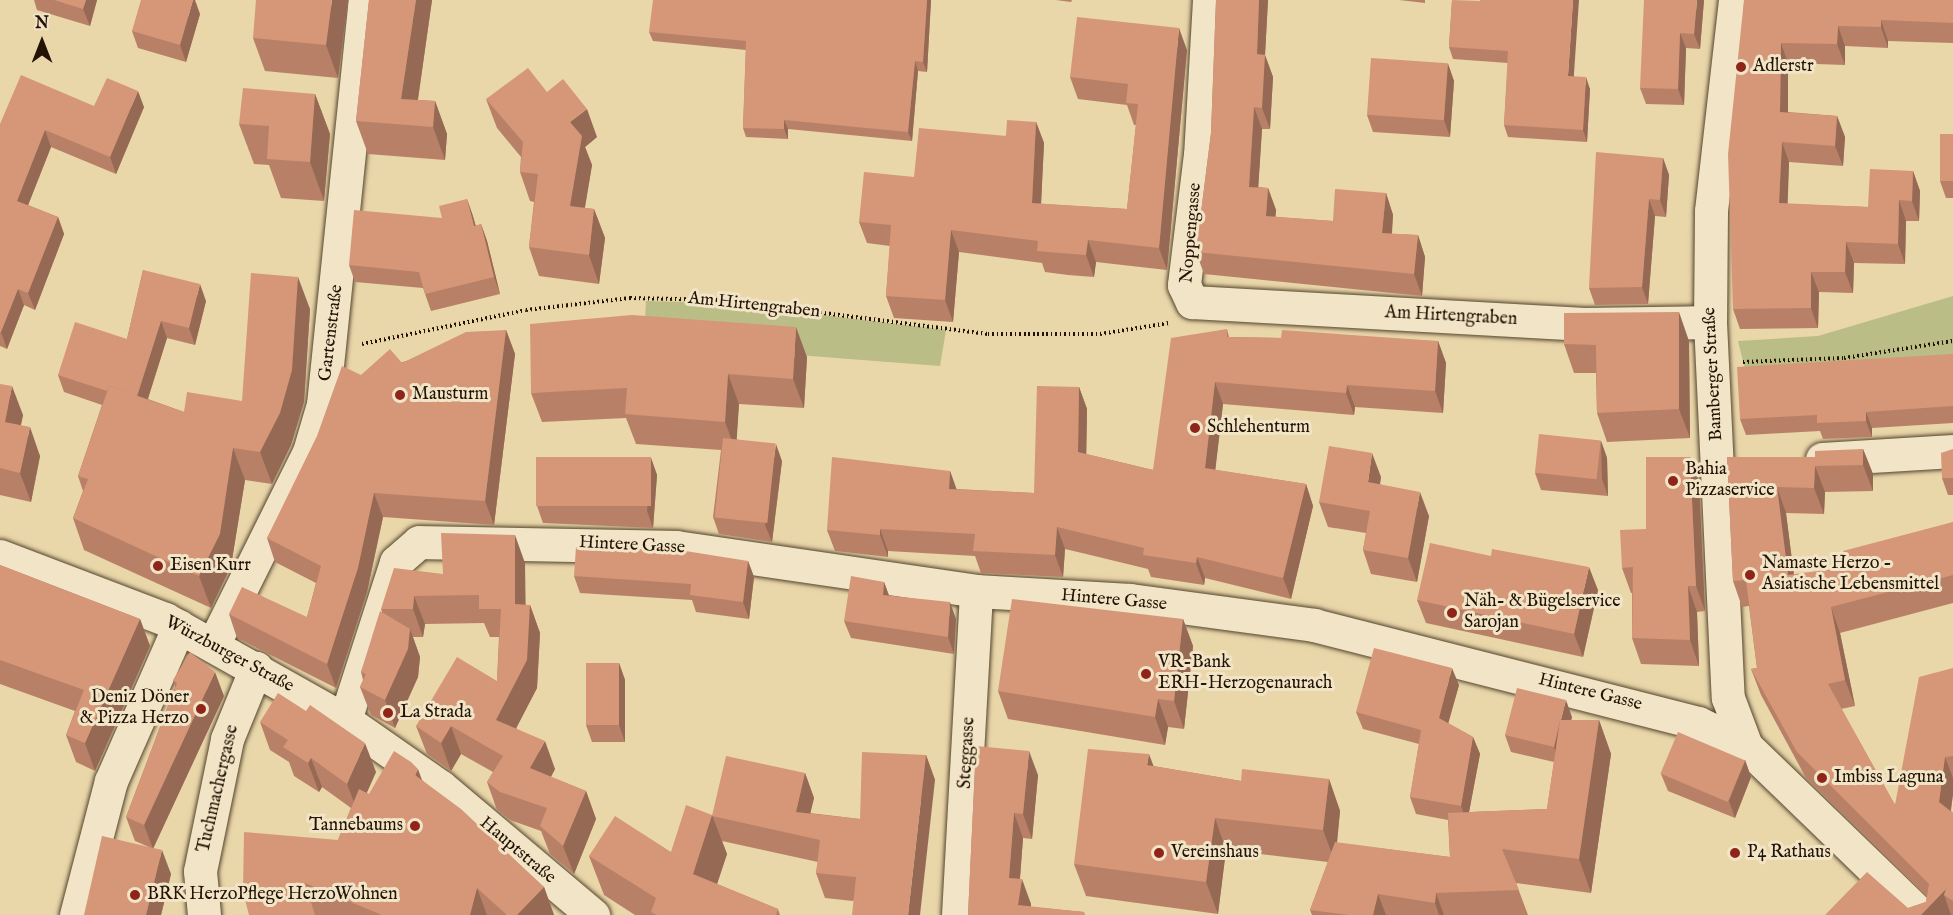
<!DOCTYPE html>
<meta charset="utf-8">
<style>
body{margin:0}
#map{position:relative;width:1953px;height:915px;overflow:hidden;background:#e9d6a9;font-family:"IM FELL English",serif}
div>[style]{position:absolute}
.green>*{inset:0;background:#babd85}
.path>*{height:4px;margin-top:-2px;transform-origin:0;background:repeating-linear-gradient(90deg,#231304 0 1.5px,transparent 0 4.5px)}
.roads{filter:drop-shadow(0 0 2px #54442d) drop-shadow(0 0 2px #54442d)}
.minor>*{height:33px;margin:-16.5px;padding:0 16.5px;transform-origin:16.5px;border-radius:16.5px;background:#f1e4c7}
.wall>*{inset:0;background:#b88167}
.shaded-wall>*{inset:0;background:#966954}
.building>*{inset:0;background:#d69678;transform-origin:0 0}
.dots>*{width:16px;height:16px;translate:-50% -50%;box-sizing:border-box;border:3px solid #f1e4c7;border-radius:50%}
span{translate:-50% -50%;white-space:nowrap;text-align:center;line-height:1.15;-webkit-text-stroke:6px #f1e4c7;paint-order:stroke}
.poi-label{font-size:18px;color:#231304}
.left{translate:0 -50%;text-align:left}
.right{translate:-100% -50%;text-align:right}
.street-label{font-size:18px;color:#231304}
.north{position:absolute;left:12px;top:12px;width:60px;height:60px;-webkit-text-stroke:4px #f1e4c7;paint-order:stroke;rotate:0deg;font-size:16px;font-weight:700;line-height:24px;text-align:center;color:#231304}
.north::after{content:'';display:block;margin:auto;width:21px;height:27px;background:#231304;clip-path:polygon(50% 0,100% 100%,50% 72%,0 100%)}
</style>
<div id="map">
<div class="green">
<i style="clip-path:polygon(1953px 296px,1953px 359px,1746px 373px,1738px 341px,1818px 336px)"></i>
<i style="clip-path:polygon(646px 301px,723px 303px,946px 330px,940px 366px,644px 343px)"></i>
</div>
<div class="path">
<i style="left:362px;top:344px;width:167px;rotate:-11.7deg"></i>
<i style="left:526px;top:310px;width:105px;rotate:-6.6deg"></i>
<i style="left:630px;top:298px;width:92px;rotate:1.2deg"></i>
<i style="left:722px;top:300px;width:268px;rotate:7.3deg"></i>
<i style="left:988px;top:334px;width:112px"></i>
<i style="left:1100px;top:334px;width:70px;rotate:-9.1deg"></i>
<i style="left:1743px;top:362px;width:101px;rotate:-2.3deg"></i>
<i style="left:1844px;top:358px;width:110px;rotate:-8.9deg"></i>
</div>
<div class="roads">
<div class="minor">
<i style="left:1209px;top:0;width:154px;rotate:93.3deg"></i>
<i style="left:1200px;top:154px;width:132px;rotate:97deg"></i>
<i style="left:1184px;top:285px;width:19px;rotate:65deg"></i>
<i style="left:1192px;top:302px;width:393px;rotate:3.2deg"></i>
<i style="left:1584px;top:324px;width:126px;rotate:-0.9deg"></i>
<i style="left:1735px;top:0;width:212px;rotate:96.5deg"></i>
<i style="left:1711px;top:211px;width:111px;rotate:90.5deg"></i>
<i style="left:1710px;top:322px;width:376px;rotate:87.3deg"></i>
<i style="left:1728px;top:698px;width:51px;rotate:69.4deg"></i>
<i style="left:1822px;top:459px;width:131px;rotate:-3.5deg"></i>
<i style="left:0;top:556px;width:177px;rotate:20.9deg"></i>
<i style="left:165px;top:619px;width:206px;rotate:29.3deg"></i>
<i style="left:345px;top:720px;width:117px;rotate:34.9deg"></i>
<i style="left:441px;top:787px;width:199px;rotate:40.1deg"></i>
<i style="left:214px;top:643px;width:213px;rotate:-63.6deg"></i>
<i style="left:309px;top:452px;width:50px;rotate:-73.7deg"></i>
<i style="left:323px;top:404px;width:406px;rotate:-84.1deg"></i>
<i style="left:345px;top:720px;width:166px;rotate:-72.1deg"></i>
<i style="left:396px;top:562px;width:30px;rotate:-41deg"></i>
<i style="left:419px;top:542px;width:257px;rotate:1.1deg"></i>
<i style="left:676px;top:547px;width:303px;rotate:8.3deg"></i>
<i style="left:976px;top:591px;width:154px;rotate:3.3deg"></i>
<i style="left:1130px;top:600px;width:186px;rotate:7.7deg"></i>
<i style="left:1314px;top:625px;width:396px;rotate:14.3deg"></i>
<i style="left:1698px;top:723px;width:53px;rotate:25.6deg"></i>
<i style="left:1746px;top:746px;width:243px;rotate:44deg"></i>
<i style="left:76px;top:915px;width:138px;rotate:-75.4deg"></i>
<i style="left:111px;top:781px;width:169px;rotate:-66.3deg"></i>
<i style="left:204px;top:915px;width:44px;rotate:-95.2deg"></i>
<i style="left:200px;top:871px;width:135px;rotate:-78.4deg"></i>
<i style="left:227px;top:739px;width:77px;rotate:-67.8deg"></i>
<i style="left:958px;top:915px;width:324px;rotate:-86.8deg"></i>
</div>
</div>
<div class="wall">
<i style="clip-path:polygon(34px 0,97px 0,90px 26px,37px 10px)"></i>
<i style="clip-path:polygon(348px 0,338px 78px,265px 71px,253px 38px)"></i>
<i style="clip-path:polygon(369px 0,432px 0,418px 100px,435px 101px,447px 134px,445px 160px,368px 154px,356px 121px)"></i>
<i style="clip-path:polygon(931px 0,927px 72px,918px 71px,912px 141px,788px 129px,788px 139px,746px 137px,743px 128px,746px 50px,653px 41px,649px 32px)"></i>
<i style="clip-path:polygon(1056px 0,1072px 0,1071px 2px)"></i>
<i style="clip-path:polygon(1216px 0,1268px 0,1265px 55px,1273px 77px,1270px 129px,1262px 129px,1258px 187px,1268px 188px,1276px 210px,1275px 217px,1333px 221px,1386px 193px,1393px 215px,1392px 234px,1418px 235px,1425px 257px,1422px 296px,1204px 274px,1196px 252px,1211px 133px)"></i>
<i style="clip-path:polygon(1399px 0,1425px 0,1425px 3px)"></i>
<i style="clip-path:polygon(1452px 0,1574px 76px,1590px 89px,1587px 142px,1508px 137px,1504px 125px,1508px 63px,1453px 59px,1449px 47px)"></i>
<i style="clip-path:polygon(1704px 0,1700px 49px,1686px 48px,1684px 105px,1646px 104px,1640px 88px)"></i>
<i style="clip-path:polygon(1744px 0,1953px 0,1953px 43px,1888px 41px,1888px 48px,1845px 46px,1845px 65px,1788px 63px,1788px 112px,1837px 116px,1845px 137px,1843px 166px,1789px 162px,1787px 204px,1868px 207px,1913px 171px,1920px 191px,1919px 221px,1906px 221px,1905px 264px,1854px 263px,1853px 293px,1819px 292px,1818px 328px,1740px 329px,1733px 309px)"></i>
<i style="clip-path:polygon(200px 14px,186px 62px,138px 48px,132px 31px)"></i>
<i style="clip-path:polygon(1187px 50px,1167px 270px,1096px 262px,1094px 277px,1068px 275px,1045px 272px,1042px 263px,959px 252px,953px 322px,894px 318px,886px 296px,890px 246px,867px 243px,859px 222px,914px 177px,1036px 122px,1044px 143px,1041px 204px,1127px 209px,1136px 125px,1134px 125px,1127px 105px,1078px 99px,1070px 77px)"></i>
<i style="clip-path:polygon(1448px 64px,1454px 81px,1450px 137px,1373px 132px,1367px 115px)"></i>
<i style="clip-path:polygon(315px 94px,330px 134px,324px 201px,281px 198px,269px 165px,254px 164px,239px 124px)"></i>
<i style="clip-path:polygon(486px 99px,597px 137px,585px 147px,592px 165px,585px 208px,594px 209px,605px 238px,599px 284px,539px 276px,529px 247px,534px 202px,530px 201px,520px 172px,521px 157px,497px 128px)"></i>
<i style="clip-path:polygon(94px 106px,144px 107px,116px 174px,51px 147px,28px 205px,58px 217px,64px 234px,35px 310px,24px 305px,7px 349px,0 346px,0 124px)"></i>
<i style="clip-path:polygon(1953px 134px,1953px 198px,1946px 198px,1940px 181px)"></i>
<i style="clip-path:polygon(1663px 158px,1669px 175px,1666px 217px,1655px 216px,1648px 304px,1595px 305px,1589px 288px)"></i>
<i style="clip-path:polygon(467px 199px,476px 226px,481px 224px,487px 241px,500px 294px,431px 311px,423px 288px,355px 282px,349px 265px,442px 218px)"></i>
<i style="clip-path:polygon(143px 270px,206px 301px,195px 345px,167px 338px,148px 399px,184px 412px,242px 401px,310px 309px,304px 402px,291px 445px,272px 484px,245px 480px,231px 566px,211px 608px,84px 550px,73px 518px,83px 491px,78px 476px,102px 405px,64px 392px,58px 375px,127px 339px)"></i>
<i style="clip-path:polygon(1227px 329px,1229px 337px,1438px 341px,1446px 363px,1443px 413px,1355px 407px,1354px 415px,1223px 404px,1215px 470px,1306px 484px,1313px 506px,1291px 599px,1205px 578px,1204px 585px,1151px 577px,1148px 569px,1065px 549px,1063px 577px,981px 573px,975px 556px,888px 551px,888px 557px,835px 551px,827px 530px,950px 471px,956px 489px,1034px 493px,1079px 387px,1087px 409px,1086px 454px,1153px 470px)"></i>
<i style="clip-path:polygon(506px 330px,515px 354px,494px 525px,383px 517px,367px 592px,336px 688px,237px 638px,229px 614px,307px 617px,316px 583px,275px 562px,267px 538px,361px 375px)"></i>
<i style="clip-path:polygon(1689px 341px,1690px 438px,1607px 442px,1597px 413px,1596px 373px,1574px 373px,1564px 344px)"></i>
<i style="clip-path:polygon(1953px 354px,1953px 423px,1872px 428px,1872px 437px,1823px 439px,1820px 431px,1746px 435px,1740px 419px)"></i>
<i style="clip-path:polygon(807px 357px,804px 408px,739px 404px,736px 439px,782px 461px,772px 542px,719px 534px,713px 517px,721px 450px,636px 444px,626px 418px,542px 422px,531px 393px)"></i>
<i style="clip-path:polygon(0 384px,23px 415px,21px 425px,40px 456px,31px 502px,0 495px)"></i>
<i style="clip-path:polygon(1601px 441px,1607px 458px,1608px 496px,1541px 490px,1535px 473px)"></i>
<i style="clip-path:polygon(1863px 449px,1873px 474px,1873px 491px,1825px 492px,1824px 514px,1786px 513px,1794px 575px,1848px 567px,1953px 522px,1953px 603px,1840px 633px,1855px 706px,1841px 709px,1895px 805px,1953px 668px,1953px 794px,1951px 811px,1953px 813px,1953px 915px,1825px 915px,1908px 908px,1926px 902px,1927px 897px,1806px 778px,1761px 695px,1751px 669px,1757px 668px,1749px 606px,1742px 607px,1733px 581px,1727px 457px,1815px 457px)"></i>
<i style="clip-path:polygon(1953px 449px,1953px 495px,1948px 495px,1942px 478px)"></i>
<i style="clip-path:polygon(1690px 457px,1699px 482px,1705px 611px,1697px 612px,1699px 666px,1641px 664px,1632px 638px,1632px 593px,1631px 593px,1622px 568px)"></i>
<i style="clip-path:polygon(651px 458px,657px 475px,653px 528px,543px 523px,537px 506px)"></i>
<i style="clip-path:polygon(1381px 477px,1380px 484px,1429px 516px,1417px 582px,1371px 574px,1363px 550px,1366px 533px,1328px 527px,1319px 502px)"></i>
<i style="clip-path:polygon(748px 561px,754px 577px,749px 619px,696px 612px,692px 600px,580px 593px,574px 576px)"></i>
<i style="clip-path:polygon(525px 563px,525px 605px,530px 605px,540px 633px,537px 688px,516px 728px,555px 769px,551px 777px,586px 791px,596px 819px,574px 874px,550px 854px,541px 831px,510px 820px,497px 810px,487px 782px,493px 772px,461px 754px,451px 771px,427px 754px,416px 726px,497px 681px,499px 637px,490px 637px,484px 623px,425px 624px,423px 637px,413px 637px,420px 657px,418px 677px,395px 728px,371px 715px,360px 687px,363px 680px,361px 672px,382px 612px,381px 609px,443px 574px)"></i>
<i style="clip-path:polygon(0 565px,140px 619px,150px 646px,95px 771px,76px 762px,66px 735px,75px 711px,0 684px)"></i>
<i style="clip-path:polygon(884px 582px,889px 595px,956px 619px,954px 654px,851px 638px,844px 621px)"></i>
<i style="clip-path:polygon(1598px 590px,1583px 657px,1426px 623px,1417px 600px)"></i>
<i style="clip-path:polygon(1183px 619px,1193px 646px,1184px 729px,1168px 727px,1165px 745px,1008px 719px,998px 691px)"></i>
<i style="clip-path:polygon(619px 663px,625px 680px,625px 742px,592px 742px,586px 725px)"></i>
<i style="clip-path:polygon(173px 680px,224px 696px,153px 848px,171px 874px,161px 915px,84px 915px,149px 847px,135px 841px,126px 817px,175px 687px)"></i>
<i style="clip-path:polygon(1459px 685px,1448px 723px,1473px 737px,1480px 754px,1469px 812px,1547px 809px,1554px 762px,1511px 752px,1505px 735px,1572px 717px,1571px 720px,1599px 720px,1611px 754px,1591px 893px,1516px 883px,1528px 915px,1312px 915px,1310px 910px,1328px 862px,1226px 850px,1218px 914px,1086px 896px,1074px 864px,1153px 766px,1241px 781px,1329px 779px,1340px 811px,1337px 843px,1450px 857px,1448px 820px,1416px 814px,1410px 797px,1419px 744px,1363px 729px,1356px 712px)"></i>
<i style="clip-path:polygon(260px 722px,376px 772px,366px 793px,369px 794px,422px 780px,544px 887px,554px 915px,249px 915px,338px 840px,351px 808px,322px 787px,319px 792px,294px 776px,289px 762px,270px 750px)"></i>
<i style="clip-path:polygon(976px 746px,1038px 775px,1032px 839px,1023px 838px,1020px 879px,1031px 904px,1031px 907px,1084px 912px,1085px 915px,968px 915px)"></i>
<i style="clip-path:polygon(926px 755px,935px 780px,853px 901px,825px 898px,816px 873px,818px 862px,722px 841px,727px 854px,717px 884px,778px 909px,780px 915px,635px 915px,604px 895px,589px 856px,671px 852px,712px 815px,805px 773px,814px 798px,810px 813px,860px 819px)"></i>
<i style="clip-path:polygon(1745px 760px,1751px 777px,1735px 818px,1668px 791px,1661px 774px)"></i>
</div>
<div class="shaded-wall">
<i style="clip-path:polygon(86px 0,97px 0,90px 26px,83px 9px)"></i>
<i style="clip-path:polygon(193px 0,195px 0,200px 14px,186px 62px,180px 45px)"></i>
<i style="clip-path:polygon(332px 0,348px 0,338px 78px,326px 45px)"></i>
<i style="clip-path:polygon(416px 0,432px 0,414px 126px,401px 99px)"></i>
<i style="clip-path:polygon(927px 0,931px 0,927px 72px,923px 62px)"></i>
<i style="clip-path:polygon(1259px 0,1268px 0,1265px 55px,1273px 77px,1270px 129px,1262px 108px,1257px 54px)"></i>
<i style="clip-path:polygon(1573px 0,1579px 0,1573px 88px,1568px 76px)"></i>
<i style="clip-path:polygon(1697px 0,1704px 0,1700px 49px,1694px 34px)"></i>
<i style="clip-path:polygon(1881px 20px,1888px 41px,1888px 48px,1881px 27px)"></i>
<i style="clip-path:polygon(1838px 26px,1845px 46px,1845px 65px,1837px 44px)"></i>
<i style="clip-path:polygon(1179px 28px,1187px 50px,1167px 270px,1159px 248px)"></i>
<i style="clip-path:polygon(1680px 33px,1686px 48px,1684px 105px,1678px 89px)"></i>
<i style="clip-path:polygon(1781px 43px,1788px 63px,1788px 132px,1780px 112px)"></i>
<i style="clip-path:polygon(915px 61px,918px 71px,912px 141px,908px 132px)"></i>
<i style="clip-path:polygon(1448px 64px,1454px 81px,1450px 137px,1444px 120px)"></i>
<i style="clip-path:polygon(1586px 77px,1590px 89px,1587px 142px,1583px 130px)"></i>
<i style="clip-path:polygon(138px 91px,144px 107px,116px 174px,110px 157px)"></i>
<i style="clip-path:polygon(315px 94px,330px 134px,324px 201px,310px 162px)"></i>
<i style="clip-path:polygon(435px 101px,447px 134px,445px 160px,433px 127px)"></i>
<i style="clip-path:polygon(1254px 107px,1262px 129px,1257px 208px,1249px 187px)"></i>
<i style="clip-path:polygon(587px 109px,597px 137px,585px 147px,592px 165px,580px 235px,570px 206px,570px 122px)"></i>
<i style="clip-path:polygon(1837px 116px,1845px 137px,1843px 166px,1835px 146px)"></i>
<i style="clip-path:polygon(784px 120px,788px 129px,788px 139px,784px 129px)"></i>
<i style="clip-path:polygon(1036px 122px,1044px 143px,1040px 225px,1032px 203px)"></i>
<i style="clip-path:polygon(45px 130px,51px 147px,23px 218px,17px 201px)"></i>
<i style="clip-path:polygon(1782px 142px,1789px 162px,1787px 224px,1779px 203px)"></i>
<i style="clip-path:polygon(1663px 158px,1669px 175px,1666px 217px,1660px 200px)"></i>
<i style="clip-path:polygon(1913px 171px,1920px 191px,1919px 221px,1912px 201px)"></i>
<i style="clip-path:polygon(1268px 188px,1276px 210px,1274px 238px,1266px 216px)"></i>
<i style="clip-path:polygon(1386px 193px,1393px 215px,1390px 255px,1382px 233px)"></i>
<i style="clip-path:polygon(467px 199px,473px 216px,480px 243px,474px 226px)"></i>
<i style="clip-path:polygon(1649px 199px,1655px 216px,1648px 304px,1642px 287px)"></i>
<i style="clip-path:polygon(1899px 200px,1906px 221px,1905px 264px,1898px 244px)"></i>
<i style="clip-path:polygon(594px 209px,605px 238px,599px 284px,589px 255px)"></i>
<i style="clip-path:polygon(58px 217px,64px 234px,35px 310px,28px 293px)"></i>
<i style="clip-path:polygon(481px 224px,487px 241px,500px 294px,494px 277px)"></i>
<i style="clip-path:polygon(951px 230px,959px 252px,953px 322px,945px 300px)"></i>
<i style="clip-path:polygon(1418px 235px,1425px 257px,1422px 296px,1414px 274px)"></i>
<i style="clip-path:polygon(1088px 240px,1096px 262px,1094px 277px,1086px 255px)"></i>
<i style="clip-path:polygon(1846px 242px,1854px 263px,1853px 293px,1845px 272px)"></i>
<i style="clip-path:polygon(1811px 272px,1819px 292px,1818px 328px,1811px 308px)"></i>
<i style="clip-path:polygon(298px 277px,310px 309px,304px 402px,291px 445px,272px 484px,260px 452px)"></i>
<i style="clip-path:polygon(200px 284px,206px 301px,195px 345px,189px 328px)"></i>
<i style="clip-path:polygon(18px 289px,24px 305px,7px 349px,1px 332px)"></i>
<i style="clip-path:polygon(1679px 312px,1689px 341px,1690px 438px,1679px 409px)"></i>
<i style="clip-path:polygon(161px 321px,167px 338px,142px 417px,136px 400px)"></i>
<i style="clip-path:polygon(796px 327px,807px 357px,804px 408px,793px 379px)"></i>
<i style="clip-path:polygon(506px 330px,515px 354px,494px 525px,485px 501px)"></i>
<i style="clip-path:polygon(1438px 341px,1446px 363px,1443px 413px,1435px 391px)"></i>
<i style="clip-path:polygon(728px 374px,739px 404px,736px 451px,725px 422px)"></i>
<i style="clip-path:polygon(1215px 382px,1223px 404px,1213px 490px,1205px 468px)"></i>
<i style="clip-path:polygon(1347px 385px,1355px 407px,1354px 415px,1346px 393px)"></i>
<i style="clip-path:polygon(12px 386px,23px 415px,15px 451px,5px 422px)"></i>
<i style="clip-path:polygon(1079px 387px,1087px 409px,1086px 474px,1078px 452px)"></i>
<i style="clip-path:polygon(1866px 412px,1872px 428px,1872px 437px,1866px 421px)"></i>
<i style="clip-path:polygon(30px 427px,40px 456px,31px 502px,20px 473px)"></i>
<i style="clip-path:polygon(1601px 441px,1607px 458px,1608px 496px,1602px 479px)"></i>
<i style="clip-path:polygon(776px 444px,782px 461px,772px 542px,765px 525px)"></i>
<i style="clip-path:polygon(233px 448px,245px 480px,231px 566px,211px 608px,199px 576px)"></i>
<i style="clip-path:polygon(1863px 449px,1873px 474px,1873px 491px,1863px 465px)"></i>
<i style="clip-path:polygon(1372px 453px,1381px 477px,1376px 506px,1368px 482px)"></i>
<i style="clip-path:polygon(1690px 457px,1699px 482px,1705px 611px,1696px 586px)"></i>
<i style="clip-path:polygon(651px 458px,657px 475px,653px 528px,647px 511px)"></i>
<i style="clip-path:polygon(1815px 466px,1825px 492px,1824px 514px,1814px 488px)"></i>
<i style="clip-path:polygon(950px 471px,958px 493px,949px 489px)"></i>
<i style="clip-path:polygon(1306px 484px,1313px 506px,1291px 599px,1283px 578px)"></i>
<i style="clip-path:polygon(1777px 487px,1786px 513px,1797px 601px,1788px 575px)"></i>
<i style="clip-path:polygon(1420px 492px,1429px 516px,1417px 582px,1408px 558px)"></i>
<i style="clip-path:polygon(374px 493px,383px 517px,367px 592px,336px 688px,327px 664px)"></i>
<i style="clip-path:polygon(1057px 527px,1065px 549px,1063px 577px,1055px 555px)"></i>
<i style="clip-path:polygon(880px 529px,888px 551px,888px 557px,880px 535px)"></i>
<i style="clip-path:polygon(515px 535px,525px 563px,526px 632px,515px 604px)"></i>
<i style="clip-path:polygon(1197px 557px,1205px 578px,1204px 585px,1196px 563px)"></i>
<i style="clip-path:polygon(748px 561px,754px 577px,749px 619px,743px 602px)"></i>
<i style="clip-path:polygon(1589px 567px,1598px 590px,1583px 657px,1574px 634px)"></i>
<i style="clip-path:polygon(884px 582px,890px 599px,883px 595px)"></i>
<i style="clip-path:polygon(1688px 586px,1697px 612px,1699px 666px,1690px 640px)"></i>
<i style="clip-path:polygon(414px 596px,425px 624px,423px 637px,413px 609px)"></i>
<i style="clip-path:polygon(950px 602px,956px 619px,954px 654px,948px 637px)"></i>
<i style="clip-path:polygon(530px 605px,540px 633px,537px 688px,506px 748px,496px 720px)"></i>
<i style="clip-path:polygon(1831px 607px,1840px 633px,1855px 706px,1845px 680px)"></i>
<i style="clip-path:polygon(140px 619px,150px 646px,95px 771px,85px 743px)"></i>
<i style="clip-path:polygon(1183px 619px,1193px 646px,1184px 729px,1174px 701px)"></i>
<i style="clip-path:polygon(410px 629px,420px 657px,418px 677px,395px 728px,385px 700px)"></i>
<i style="clip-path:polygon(619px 663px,625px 680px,625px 742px,619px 725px)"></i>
<i style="clip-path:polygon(1452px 668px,1459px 685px,1445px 735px,1439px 718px)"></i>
<i style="clip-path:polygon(215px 672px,224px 696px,153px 849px,144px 825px)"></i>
<i style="clip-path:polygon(1158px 699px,1168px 727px,1165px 745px,1155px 717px)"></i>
<i style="clip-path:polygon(1566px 700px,1572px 717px,1560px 764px,1554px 747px)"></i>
<i style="clip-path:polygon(1599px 720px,1611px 754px,1591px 893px,1579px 859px)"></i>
<i style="clip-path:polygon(451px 726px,461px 754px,451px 771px,441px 743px)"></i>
<i style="clip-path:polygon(1473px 737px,1480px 754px,1467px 823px,1461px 806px)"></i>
<i style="clip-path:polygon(545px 741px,555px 769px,540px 797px,530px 768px)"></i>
<i style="clip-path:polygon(365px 743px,376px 772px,358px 813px,347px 784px)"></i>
<i style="clip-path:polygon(1029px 751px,1038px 775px,1032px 839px,1023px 814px)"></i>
<i style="clip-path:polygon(1149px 754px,1161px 786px,1147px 765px)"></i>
<i style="clip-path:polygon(926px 755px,935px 780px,920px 915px,908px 915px)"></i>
<i style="clip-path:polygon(1945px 757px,1953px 778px,1953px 794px,1948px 828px,1939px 802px)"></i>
<i style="clip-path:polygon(311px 758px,322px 787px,319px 792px,308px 763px)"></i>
<i style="clip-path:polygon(1745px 760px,1751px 777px,1735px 818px,1729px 801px)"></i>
<i style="clip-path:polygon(418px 769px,431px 805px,415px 775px)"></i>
<i style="clip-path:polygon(805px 773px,814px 798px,805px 836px,796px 812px)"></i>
<i style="clip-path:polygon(1329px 779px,1340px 811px,1335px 862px,1323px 830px)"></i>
<i style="clip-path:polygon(586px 791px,596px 819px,574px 874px,563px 846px)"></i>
<i style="clip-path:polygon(1014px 813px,1023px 838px,1018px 903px,1009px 878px)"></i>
<i style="clip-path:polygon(712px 815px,727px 854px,707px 914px,693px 874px)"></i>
<i style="clip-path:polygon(1215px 818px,1226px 850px,1218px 914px,1206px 882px)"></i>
<i style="clip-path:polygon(162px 850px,171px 874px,161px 915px,146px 915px)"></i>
<i style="clip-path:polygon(1022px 879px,1031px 904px,1029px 915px,1018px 905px)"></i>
<i style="clip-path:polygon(544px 887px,554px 915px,517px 915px)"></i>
<i style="clip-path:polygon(477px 888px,487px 915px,470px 915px)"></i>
<i style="clip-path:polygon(1946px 889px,1944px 895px,1951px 915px,1921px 915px)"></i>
<i style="clip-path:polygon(1436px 893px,1444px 915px,1439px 915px,1435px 903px)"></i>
<i style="clip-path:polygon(1378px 894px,1386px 915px,1373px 915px)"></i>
</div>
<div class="building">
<i style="clip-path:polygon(54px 0,86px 0,83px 9px)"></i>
<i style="clip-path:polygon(141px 0,193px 0,180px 45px,132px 31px)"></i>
<i style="clip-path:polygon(256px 0,332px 0,326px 45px,253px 38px)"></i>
<i style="clip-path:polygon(369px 0,416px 0,401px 99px,435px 101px,433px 127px,356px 121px)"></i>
<i style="clip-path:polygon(653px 0,927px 0,923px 62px,915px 61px,908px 132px,784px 120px,784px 129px,743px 128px,746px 41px,649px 32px)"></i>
<i style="clip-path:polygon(1216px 0,1259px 0,1257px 54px,1265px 55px,1262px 108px,1254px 107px,1249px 187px,1268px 188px,1266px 216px,1333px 221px,1335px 189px,1386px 193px,1382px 233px,1418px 235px,1414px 274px,1196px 252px,1211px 133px)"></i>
<i style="clip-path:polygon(1452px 0,1480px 1px,1480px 0,1573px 0,1568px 76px,1586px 77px,1583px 130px,1504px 125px,1508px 51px,1449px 47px)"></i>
<i style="clip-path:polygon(1644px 0,1697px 0,1694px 34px,1680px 33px,1678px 89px,1640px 88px)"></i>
<i style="clip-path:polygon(1744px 0,1953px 0,1953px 23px,1881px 20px,1881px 27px,1838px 26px,1837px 44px,1781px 43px,1780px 112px,1837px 116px,1835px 146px,1782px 142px,1779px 203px,1868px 207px,1870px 169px,1913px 171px,1912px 201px,1899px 200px,1898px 244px,1846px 242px,1845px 272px,1811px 272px,1811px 308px,1733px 309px,1728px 154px)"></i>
<i style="clip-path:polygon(1077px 17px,1179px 28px,1159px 248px,1088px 240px,1086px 255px,1060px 253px,1037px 251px,1038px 241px,951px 230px,945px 300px,886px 296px,891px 225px,859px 222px,864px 172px,914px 177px,919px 128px,1006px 136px,1007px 120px,1036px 122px,1032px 203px,1127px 209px,1138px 104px,1126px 103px,1128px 84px,1070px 77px)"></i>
<i style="left:1371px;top:58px;width:77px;height:57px;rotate:4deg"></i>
<i style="clip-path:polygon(528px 68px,547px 92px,563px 79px,587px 109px,570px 122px,582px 136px,570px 206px,594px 209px,589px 255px,529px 247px,538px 174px,520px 172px,523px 142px,486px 99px)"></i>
<i style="clip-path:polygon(21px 75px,94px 106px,107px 78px,138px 91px,110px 157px,45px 130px,17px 201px,58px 217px,28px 293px,18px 289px,1px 332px,0 332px,0 124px)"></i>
<i style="clip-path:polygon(243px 88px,315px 94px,310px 162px,267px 159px,269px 126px,239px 124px)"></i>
<i style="left:1940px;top:134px;width:13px;height:47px"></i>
<i style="clip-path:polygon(1596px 152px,1663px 158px,1660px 200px,1649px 199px,1642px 287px,1589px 288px)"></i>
<i style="clip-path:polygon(467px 199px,474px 226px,481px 224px,494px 277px,425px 294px,419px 272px,349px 265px,354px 210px,442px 218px,439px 206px)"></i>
<i style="clip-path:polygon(143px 270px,200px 284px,189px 328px,161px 321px,137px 396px,109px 386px,107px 391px,58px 375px,75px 322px,127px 339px)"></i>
<i style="clip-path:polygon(251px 273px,298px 277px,292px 370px,280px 413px,260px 452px,233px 448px,220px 534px,199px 576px,73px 518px,88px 479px,78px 476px,109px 386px,184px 412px,187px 392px,242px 401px)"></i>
<i style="clip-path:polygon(1679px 312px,1679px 409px,1597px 413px,1596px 345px,1564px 344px,1564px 313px)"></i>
<i style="clip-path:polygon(632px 315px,796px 327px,793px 379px,728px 374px,725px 422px,625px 414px,627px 388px,531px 393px,530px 324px)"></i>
<i style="clip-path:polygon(1227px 329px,1227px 337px,1281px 338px,1282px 330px,1438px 341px,1435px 391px,1347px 385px,1346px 393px,1215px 382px,1205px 468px,1306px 484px,1283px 578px,1197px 557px,1196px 563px,1143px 555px,1144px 548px,1057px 527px,1055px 555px,973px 551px,975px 534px,880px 529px,880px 535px,827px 530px,832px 457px,950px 471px,949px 489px,1034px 493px,1037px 386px,1079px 387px,1078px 452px,1153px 470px,1171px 338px)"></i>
<i style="clip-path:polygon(506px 330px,485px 501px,374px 493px,358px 568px,327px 664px,229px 614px,242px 587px,307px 617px,321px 566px,267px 538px,317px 436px,342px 366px,361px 375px,390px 349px,402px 363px,466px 332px)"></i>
<i style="clip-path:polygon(1953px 354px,1953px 406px,1866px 412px,1866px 421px,1817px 423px,1817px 415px,1740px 419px,1737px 367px)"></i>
<i style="clip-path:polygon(0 384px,12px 386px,5px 422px,30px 427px,20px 473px,0 468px)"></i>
<i style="left:1539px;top:434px;width:62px;height:39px;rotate:6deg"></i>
<i style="left:723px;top:438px;width:53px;height:80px;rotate:6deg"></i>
<i style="clip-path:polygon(1329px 446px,1372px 453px,1368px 482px,1420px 492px,1408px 558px,1363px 550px,1370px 511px,1319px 502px)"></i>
<i style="clip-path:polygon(1863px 449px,1863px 465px,1815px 466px,1814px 488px,1777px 487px,1788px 575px,1848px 567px,1843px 551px,1953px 522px,1953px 575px,1831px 607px,1845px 680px,1828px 684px,1895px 805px,1919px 677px,1953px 668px,1953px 756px,1945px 757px,1939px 802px,1953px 813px,1953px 901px,1944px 895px,1946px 889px,1921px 915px,1825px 915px,1867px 872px,1908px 908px,1926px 902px,1929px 884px,1797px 752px,1751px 669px,1757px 668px,1746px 580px,1733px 581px,1727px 457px,1815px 457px,1815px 451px)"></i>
<i style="clip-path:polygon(1953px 449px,1953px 478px,1942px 478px,1941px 453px)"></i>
<i style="left:536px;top:457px;width:115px;height:49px"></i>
<i style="clip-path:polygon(1646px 457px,1690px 457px,1696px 586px,1688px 586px,1690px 640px,1632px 638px,1633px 567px,1622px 568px,1620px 530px,1646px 529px)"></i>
<i style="clip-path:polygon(441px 533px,515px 535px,515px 604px,530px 605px,527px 660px,496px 720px,545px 741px,530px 768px,586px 791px,563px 846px,540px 826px,547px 808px,500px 792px,487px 782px,503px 756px,451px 726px,441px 743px,416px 726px,457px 657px,497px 681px,501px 609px,479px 609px,479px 595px,414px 596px,413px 609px,381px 609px,394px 568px,443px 574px)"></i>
<i style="clip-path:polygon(1430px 543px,1491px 556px,1492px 549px,1589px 567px,1574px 634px,1417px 600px)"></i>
<i style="clip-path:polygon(576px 547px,679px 550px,748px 561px,743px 602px,690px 595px,691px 584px,574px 576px)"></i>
<i style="clip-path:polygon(0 565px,140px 619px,85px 743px,66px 735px,84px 690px,0 660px)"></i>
<i style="clip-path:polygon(851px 576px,884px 582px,883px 595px,950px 602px,948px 637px,844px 621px)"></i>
<i style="clip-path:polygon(1012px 599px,1183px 619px,1174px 701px,1158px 699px,1155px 717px,998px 691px)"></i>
<i style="clip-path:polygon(380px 611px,410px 629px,408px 649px,385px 700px,360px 687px,366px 674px,361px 672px)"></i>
<i style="clip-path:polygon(1374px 648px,1452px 668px,1439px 718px,1473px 737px,1461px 806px,1410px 797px,1421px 730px,1356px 712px)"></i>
<i style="clip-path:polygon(190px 652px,215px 672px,144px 825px,126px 817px,177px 683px,173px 680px)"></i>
<i style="left:586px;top:663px;width:33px;height:62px"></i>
<i style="clip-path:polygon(1517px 688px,1566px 700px,1561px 720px,1560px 720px,1554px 747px,1505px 735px)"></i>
<i style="clip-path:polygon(278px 693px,306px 711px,310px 705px,365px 743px,347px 784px,311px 758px,308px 763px,283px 747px,288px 740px,260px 722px)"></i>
<i style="clip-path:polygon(1560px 720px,1599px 720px,1579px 859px,1502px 849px,1519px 890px,1436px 893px,1435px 903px,1378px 894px,1373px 915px,1349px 915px,1310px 910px,1335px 842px,1450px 857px,1448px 813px,1547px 809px)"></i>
<i style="left:1678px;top:732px;width:73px;height:45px;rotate:23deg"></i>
<i style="clip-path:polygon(976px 746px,1029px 751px,1023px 814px,1014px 813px,1009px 878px,1022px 879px,1018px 905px,1084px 912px,1084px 915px,968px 915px)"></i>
<i style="clip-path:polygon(1088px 749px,1149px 754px,1147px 765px,1241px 781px,1242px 769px,1329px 779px,1323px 830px,1215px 818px,1206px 882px,1074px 864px)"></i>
<i style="clip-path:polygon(394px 751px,411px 762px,418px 769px,415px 775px,461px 809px,544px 887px,517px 915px,507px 915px,477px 888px,470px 915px,382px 915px,305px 883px,315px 915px,249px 915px,243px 892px,244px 832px,338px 840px,359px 789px,369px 794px)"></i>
<i style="clip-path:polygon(862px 752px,926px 755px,908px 915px,852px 915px,856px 877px,816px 873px,820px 840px,712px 816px,726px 756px,805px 773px,796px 812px,860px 819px)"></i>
<i style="clip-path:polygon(686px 805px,712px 815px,693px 874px,778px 909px,776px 915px,657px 915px,651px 912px,656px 898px,589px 856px,615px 816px,671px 852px)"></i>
<i style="clip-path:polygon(102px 836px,162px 850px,146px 915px,84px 915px)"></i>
</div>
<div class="dots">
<i style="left:1741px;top:67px;background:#8f2418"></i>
<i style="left:400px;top:395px;background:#8f2418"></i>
<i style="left:1195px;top:428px;background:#8f2418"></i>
<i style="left:1673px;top:481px;background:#8f2418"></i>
<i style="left:158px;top:566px;background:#8f2418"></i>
<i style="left:1750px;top:575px;background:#8f2418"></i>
<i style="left:1452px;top:613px;background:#8f2418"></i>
<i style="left:1146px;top:674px;background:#8f2418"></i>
<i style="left:201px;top:709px;background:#8f2418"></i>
<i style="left:388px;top:713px;background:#8f2418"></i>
<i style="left:1822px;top:778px;background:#8f2418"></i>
<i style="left:415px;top:826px;background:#8f2418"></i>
<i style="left:1159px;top:853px;background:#8f2418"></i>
<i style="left:1735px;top:853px;background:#8f2418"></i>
<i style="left:135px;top:895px;background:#8f2418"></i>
</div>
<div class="poi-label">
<span class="left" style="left:1753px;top:67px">Adlerstr</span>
<span class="left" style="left:412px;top:395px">Mausturm</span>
<span class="left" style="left:1207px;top:428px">Schlehenturm</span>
<span class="left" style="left:1685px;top:481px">Bahia<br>Pizzaservice</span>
<span class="left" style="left:1762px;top:575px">Namaste Herzo -<br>Asiatische Lebensmittel</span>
<span class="left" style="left:170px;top:566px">Eisen Kurr</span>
<span class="left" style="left:1464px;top:613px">Näh- &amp; Bügelservice<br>Sarojan</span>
<span class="left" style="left:1158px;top:674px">VR-Bank<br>ERH-Herzogenaurach</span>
<span class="right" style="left:189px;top:709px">Deniz Döner<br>&amp; Pizza Herzo</span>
<span class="left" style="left:400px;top:713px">La Strada</span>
<span class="left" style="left:1834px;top:778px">Imbiss Laguna</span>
<span class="right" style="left:403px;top:826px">Tannebaums</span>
<span class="left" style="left:1171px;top:853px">Vereinshaus</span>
<span class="left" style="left:1747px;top:853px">P4 Rathaus</span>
<span class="left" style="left:147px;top:895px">BRK HerzoPflege HerzoWohnen</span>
</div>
<div class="street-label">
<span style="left:1192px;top:233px;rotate:-85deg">Noppengasse</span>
<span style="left:754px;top:306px;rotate:6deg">Am Hirtengraben</span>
<span style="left:1451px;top:317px;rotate:3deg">Am Hirtengraben</span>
<span style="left:332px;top:333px;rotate:-83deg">Gartenstraße</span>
<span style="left:1714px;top:374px;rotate:-93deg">Bamberger Straße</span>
<span style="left:632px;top:546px;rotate:3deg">Hintere Gasse</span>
<span style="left:1114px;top:601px;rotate:5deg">Hintere Gasse</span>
<span style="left:229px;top:655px;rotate:28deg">Würzburger Straße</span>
<span style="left:1590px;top:693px;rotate:14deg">Hintere Gasse</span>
<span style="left:968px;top:753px;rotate:-87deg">Steggasse</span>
<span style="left:219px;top:789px;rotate:-77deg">Tuchmachergasse</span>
<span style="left:517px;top:851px;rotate:40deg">Hauptstraße</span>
</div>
<div class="north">N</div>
</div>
